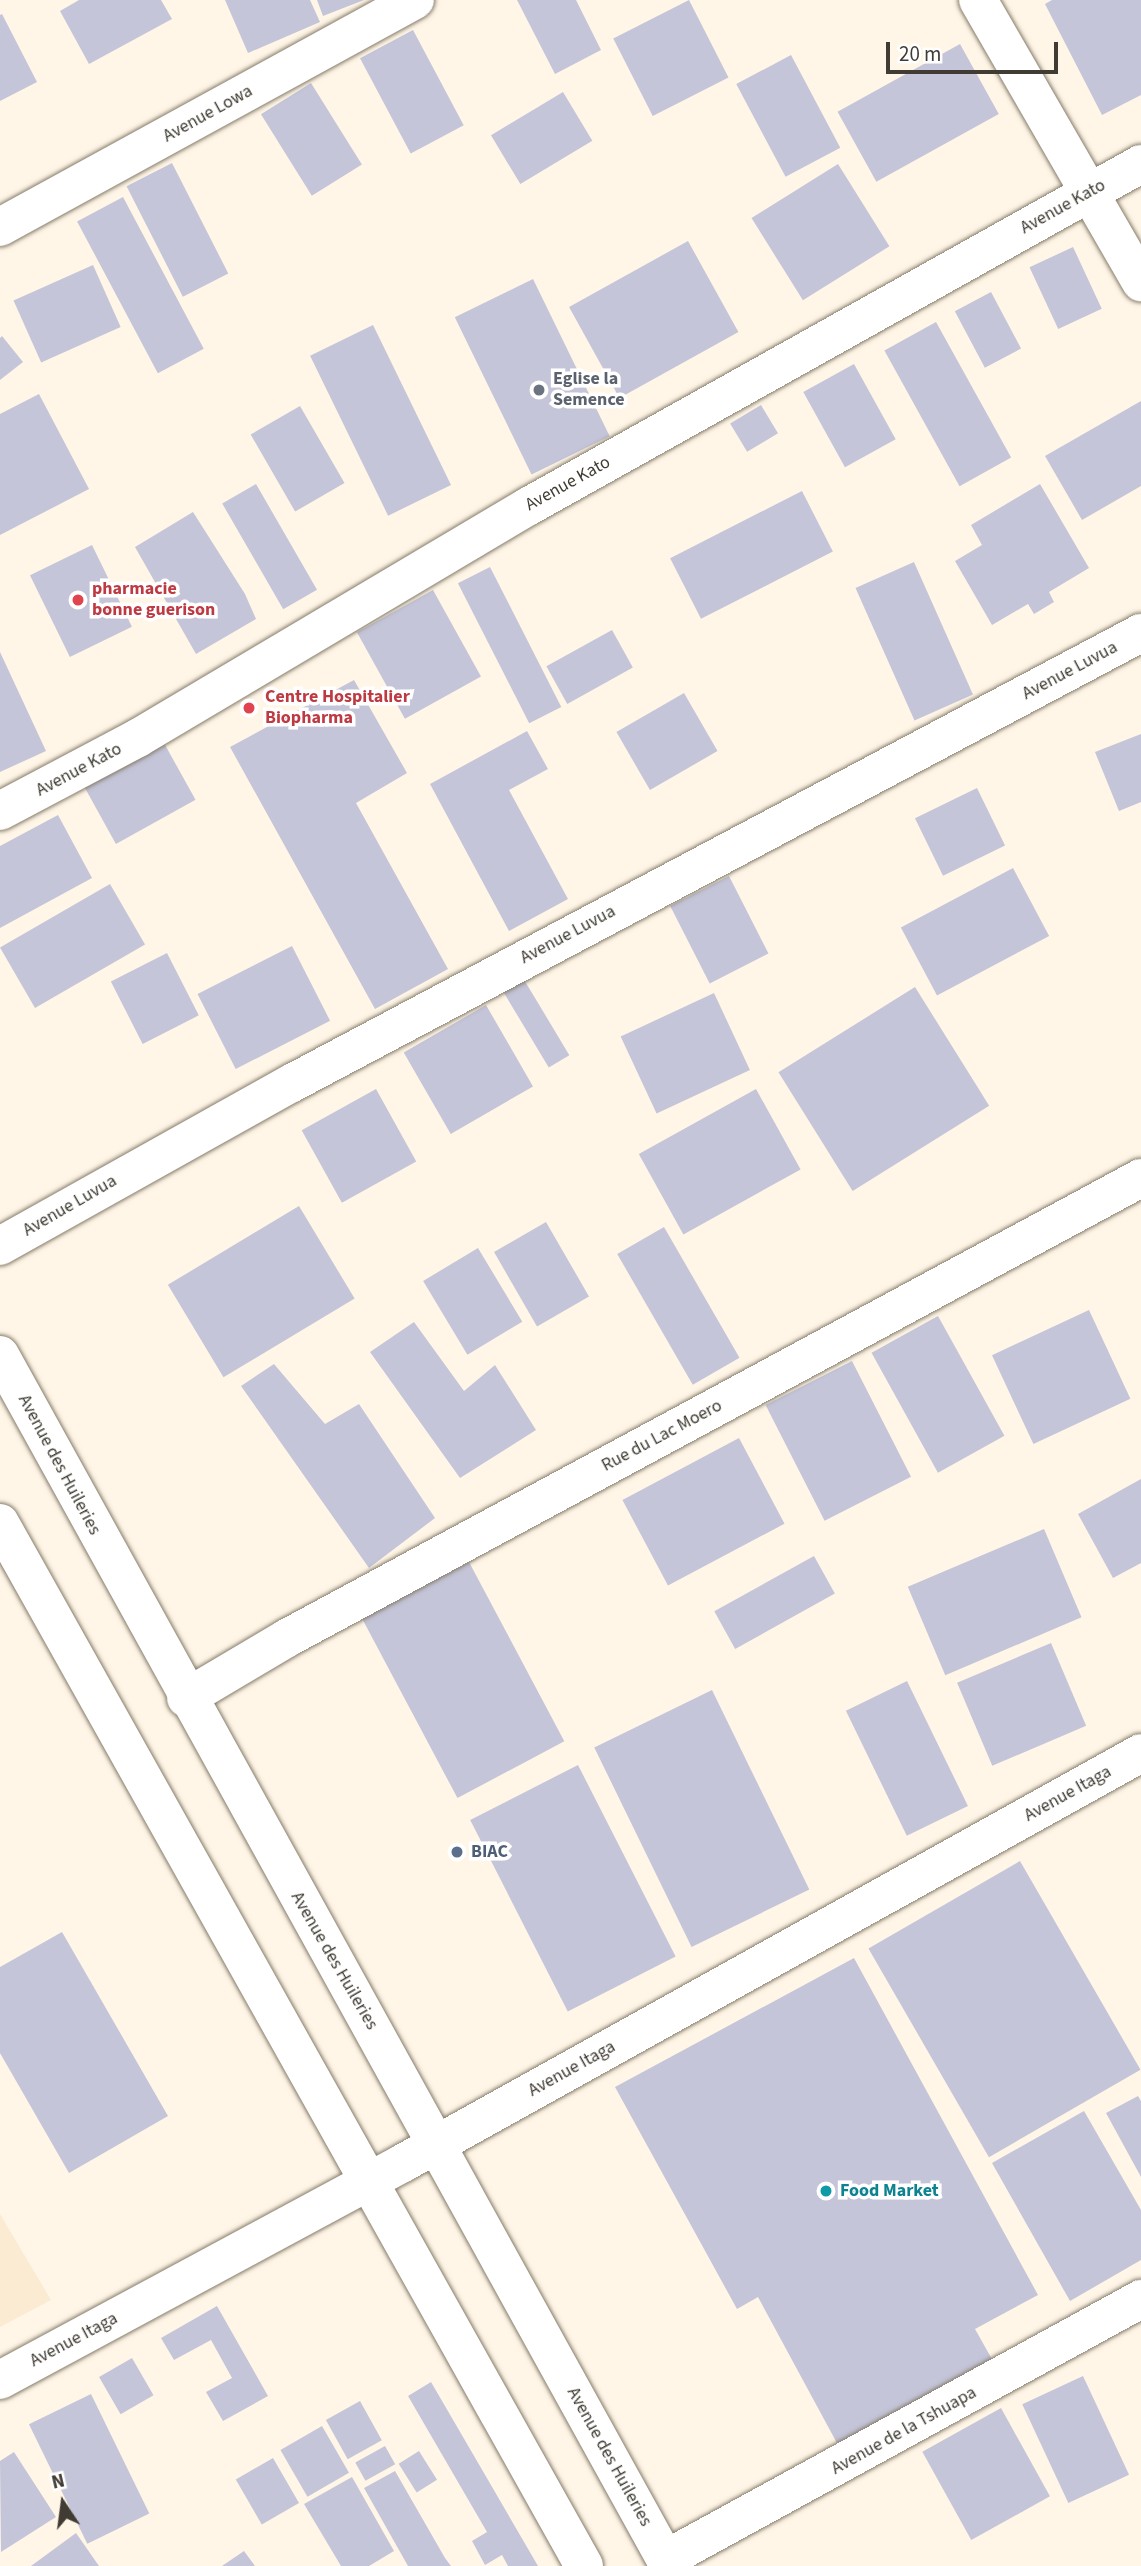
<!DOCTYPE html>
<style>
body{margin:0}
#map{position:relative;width:1141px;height:2566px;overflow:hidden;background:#fff6e7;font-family:"Source Sans 3",sans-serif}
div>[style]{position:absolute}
.built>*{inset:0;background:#faebd2}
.building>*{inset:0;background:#c4c5d9;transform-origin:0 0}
.roads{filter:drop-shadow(0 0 2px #857b6a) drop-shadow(0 0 2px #857b6a)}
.minor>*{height:38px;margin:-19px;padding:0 19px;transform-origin:19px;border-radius:19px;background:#fff}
.tertiary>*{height:38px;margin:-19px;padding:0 19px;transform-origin:19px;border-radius:19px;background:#fff}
.secondary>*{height:38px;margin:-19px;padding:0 19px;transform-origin:19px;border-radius:19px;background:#fff}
.dots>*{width:19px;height:19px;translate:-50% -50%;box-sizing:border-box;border:4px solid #fff;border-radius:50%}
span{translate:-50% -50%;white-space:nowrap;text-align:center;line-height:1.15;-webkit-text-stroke:7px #fff;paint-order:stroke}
.street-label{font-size:18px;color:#403c34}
.worship-label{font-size:18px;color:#5b616d;font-weight:700}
.left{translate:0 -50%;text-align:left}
.health-label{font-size:18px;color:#be3a42;font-weight:700}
.service-label{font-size:18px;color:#4e5e75;font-weight:700}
.culture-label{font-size:18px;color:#0d838f;font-weight:700}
.north{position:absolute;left:28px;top:2468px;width:70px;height:70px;-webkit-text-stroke:5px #fff;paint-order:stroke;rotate:347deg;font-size:19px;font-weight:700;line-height:28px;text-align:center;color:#403c34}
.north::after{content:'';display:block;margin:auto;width:24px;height:32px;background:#403c34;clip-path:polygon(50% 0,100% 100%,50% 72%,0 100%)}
.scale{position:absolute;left:886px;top:42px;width:172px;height:32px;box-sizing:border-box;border:4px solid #403c34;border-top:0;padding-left:9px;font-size:21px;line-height:24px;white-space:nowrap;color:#403c34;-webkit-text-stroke:5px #fff;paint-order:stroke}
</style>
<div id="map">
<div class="built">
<i style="clip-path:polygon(0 2214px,51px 2300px,0 2327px)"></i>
</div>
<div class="building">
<i style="clip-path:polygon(79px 0,161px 0,172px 19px,89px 64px,60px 11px)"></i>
<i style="clip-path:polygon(225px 0,310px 0,320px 22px,248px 53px)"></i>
<i style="clip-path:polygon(317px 0,364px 0,323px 16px)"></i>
<i style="clip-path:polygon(517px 0,576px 0,601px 50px,555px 74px)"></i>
<i style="left:689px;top:0;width:87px;height:85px;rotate:63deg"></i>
<i style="clip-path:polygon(1052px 0,1141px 0,1141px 95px,1102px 115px,1045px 4px)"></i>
<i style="clip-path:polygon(2px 14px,37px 82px,0 101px,0 15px)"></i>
<i style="left:413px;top:30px;width:108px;height:60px;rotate:62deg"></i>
<i style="left:960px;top:44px;width:80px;height:140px;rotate:61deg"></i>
<i style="left:791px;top:55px;width:105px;height:62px;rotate:62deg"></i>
<i style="left:311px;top:83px;width:96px;height:59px;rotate:58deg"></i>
<i style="left:563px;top:92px;width:57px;height:84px;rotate:59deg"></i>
<i style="left:172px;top:163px;width:124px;height:51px;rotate:63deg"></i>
<i style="left:838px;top:164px;width:97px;height:102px;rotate:58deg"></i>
<i style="left:123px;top:197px;width:172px;height:52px;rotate:62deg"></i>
<i style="left:688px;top:241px;width:104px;height:136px;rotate:61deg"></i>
<i style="left:1073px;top:247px;width:68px;height:48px;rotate:65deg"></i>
<i style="left:93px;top:265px;width:68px;height:87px;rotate:66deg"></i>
<i style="left:533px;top:279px;width:175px;height:87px;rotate:64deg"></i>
<i style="left:991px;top:292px;width:64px;height:41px;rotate:62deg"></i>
<i style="left:936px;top:322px;width:155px;height:59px;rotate:61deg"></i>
<i style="left:373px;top:325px;width:178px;height:70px;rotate:64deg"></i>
<i style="clip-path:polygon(2px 336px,23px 362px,0 380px,0 338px)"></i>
<i style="left:854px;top:364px;width:86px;height:58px;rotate:61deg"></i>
<i style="clip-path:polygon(39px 394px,89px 489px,0 535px,0 414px)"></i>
<i style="clip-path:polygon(1141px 401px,1141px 486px,1082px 520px,1045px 456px)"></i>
<i style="left:761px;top:405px;width:33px;height:36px;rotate:59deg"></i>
<i style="left:300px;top:406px;width:89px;height:57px;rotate:60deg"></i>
<i style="left:256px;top:484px;width:122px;height:39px;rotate:60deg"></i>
<i style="clip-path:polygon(1040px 484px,1089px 568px,1049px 592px,1054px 602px,1034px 614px,1028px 604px,992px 625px,955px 561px,982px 545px,971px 525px)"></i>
<i style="left:802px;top:491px;width:68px;height:148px;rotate:63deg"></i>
<i style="clip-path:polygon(193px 512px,245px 594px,256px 619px,196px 654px,135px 547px)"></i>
<i style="left:92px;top:545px;width:91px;height:69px;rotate:64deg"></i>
<i style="left:914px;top:562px;width:145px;height:64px;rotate:66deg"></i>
<i style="left:490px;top:567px;width:157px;height:36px;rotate:63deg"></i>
<i style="left:433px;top:590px;width:99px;height:87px;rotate:61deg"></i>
<i style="left:612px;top:630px;width:43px;height:75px;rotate:61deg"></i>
<i style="clip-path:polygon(0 652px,46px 751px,0 772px)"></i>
<i style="clip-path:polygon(354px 680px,407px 773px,356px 803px,448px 969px,375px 1009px,230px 747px)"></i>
<i style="left:684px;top:693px;width:67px;height:78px;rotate:60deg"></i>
<i style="clip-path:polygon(527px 731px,548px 769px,509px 790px,568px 899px,509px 931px,430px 784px)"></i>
<i style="clip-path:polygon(1141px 734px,1141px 802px,1119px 811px,1095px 752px)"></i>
<i style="left:164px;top:743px;width:65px;height:91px;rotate:61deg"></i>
<i style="left:977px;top:788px;width:64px;height:69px;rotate:64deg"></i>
<i style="clip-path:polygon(58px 815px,92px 878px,0 928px,0 846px)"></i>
<i style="left:1013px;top:868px;width:77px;height:127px;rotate:62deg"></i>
<i style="left:729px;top:876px;width:87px;height:66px;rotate:63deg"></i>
<i style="left:110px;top:884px;width:70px;height:127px;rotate:60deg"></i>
<i style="left:292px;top:946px;width:84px;height:106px;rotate:63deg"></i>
<i style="left:167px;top:953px;width:70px;height:63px;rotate:63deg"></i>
<i style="left:523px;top:978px;width:90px;height:24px;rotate:59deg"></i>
<i style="left:915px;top:987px;width:140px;height:161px;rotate:58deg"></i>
<i style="left:714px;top:993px;width:85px;height:103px;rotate:65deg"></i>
<i style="left:486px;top:1005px;width:94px;height:95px;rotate:60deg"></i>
<i style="left:376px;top:1089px;width:83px;height:85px;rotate:61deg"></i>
<i style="left:756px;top:1089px;width:92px;height:134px;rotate:61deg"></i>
<i style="left:299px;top:1206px;width:108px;height:153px;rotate:59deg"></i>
<i style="left:546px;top:1222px;width:86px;height:60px;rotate:60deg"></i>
<i style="left:664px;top:1227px;width:151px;height:54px;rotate:60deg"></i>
<i style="left:478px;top:1248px;width:86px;height:64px;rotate:59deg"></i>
<i style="left:1089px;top:1310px;width:98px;height:107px;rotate:65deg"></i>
<i style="left:938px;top:1316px;width:137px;height:76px;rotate:61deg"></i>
<i style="clip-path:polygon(414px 1322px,464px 1391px,495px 1365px,536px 1430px,460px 1478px,370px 1352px)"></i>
<i style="left:852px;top:1361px;width:130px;height:97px;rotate:63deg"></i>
<i style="clip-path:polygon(274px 1364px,325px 1424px,359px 1404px,435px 1518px,369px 1568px,241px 1386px)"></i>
<i style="left:739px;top:1438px;width:97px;height:132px;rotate:62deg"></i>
<i style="clip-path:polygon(1141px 1479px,1141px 1563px,1113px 1578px,1078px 1514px)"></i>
<i style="left:1044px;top:1529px;width:96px;height:148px;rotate:67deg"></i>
<i style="left:814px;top:1556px;width:43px;height:114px;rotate:61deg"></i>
<i style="left:469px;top:1562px;width:203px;height:121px;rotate:62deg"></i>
<i style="left:1051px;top:1643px;width:90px;height:102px;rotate:67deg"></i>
<i style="left:907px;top:1681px;width:139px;height:68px;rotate:64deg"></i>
<i style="left:712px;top:1690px;width:222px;height:131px;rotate:64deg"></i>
<i style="left:578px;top:1765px;width:215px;height:121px;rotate:63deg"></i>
<i style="left:1020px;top:1861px;width:241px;height:175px;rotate:60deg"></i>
<i style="clip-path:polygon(62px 1932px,168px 2116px,69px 2173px,0 2053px,0 1967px)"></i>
<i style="clip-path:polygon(854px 1958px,1038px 2295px,975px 2329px,993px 2361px,838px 2445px,758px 2297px,737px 2309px,615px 2087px)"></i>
<i style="clip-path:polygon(1138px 2096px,1141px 2101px,1141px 2177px,1106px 2113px)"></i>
<i style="clip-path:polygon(1084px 2111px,1141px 2210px,1141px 2260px,1070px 2301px,992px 2163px)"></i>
<i style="clip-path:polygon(217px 2306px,268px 2396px,223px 2421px,206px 2392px,232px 2378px,211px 2340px,174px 2360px,161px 2338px)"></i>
<i style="left:132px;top:2358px;width:43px;height:38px;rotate:60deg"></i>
<i style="left:1083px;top:2376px;width:109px;height:67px;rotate:65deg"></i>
<i style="clip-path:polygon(431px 2382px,538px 2566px,508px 2566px,502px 2555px,485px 2565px,472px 2541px,487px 2532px,408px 2396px)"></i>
<i style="left:91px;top:2394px;width:133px;height:69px;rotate:64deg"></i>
<i style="left:360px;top:2401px;width:45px;height:39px;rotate:61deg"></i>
<i style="left:1001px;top:2408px;width:101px;height:90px;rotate:61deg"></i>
<i style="left:322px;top:2426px;width:54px;height:48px;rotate:60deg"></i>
<i style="left:385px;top:2446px;width:21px;height:34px;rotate:61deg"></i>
<i style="left:419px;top:2451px;width:34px;height:24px;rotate:58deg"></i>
<i style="clip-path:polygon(14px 2452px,56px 2517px,1px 2552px,0 2461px)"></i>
<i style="left:273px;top:2458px;width:52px;height:43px;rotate:60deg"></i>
<i style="clip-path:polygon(395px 2471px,445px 2558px,451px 2566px,408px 2566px,364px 2488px)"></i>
<i style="clip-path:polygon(352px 2477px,394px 2551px,369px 2566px,341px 2566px,304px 2504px)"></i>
<i style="clip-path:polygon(76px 2533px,99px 2566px,31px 2566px)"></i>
<i style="clip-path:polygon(244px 2551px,255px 2566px,222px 2566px)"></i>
</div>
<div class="roads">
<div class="minor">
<i style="left:978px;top:0;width:326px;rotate:60deg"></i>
<i style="left:0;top:227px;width:473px;rotate:-28.7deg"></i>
<i style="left:0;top:811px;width:156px;rotate:-27.9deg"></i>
<i style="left:138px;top:738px;width:455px;rotate:-30.7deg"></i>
<i style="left:529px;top:506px;width:701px;rotate:-29.2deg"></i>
<i style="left:0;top:1246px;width:334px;rotate:-29.2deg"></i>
<i style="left:292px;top:1083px;width:961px;rotate:-27.93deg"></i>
<i style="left:186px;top:1698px;width:117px;rotate:-30.7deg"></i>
<i style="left:287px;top:1638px;width:970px;rotate:-28.31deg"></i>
<i style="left:666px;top:2559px;width:542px;rotate:-28.69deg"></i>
</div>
<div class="tertiary">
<i style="left:0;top:2380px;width:458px;rotate:-28.3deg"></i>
<i style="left:403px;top:2163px;width:844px;rotate:-29.05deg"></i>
</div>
<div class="secondary">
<i style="left:0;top:1355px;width:1384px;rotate:61.08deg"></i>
<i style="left:0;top:1523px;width:1195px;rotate:60.75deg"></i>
</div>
</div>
<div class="dots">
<i style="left:539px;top:390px;background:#6b7280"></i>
<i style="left:78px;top:600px;background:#e0444e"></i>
<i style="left:249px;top:708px;background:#e0444e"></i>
<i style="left:457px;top:1852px;background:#5c6f8a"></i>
<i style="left:826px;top:2191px;background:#0f9aa8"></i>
</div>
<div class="street-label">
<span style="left:208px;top:114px;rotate:-29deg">Avenue Lowa</span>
<span style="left:1063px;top:207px;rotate:-29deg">Avenue Kato</span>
<span style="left:568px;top:484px;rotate:-29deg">Avenue Kato</span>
<span style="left:1070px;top:671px;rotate:-28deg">Avenue Luvua</span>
<span style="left:79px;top:770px;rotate:-28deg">Avenue Kato</span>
<span style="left:568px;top:935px;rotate:-28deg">Avenue Luvua</span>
<span style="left:70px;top:1206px;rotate:-30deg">Avenue Luvua</span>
<span style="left:662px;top:1436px;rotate:-28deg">Rue du Lac Moero</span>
<span style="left:59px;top:1465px;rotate:62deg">Avenue des Huileries</span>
<span style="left:1068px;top:1794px;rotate:-29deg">Avenue Itaga</span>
<span style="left:334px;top:1961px;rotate:60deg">Avenue des Huileries</span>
<span style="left:572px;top:2069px;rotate:-29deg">Avenue Itaga</span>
<span style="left:74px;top:2340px;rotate:-28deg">Avenue Itaga</span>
<span style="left:904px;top:2431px;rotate:-29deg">Avenue de la Tshuapa</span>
<span style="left:609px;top:2457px;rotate:61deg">Avenue des Huileries</span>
</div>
<div class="worship-label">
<span class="left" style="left:553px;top:390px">Eglise la<br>Semence</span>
</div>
<div class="health-label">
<span class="left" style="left:92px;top:600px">pharmacie<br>bonne guerison</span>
<span class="left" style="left:265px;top:708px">Centre Hospitalier<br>Biopharma</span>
</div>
<div class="service-label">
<span class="left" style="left:471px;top:1852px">BIAC</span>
</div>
<div class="culture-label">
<span class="left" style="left:840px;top:2191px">Food Market</span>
</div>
<div class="north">N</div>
<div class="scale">20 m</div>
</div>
